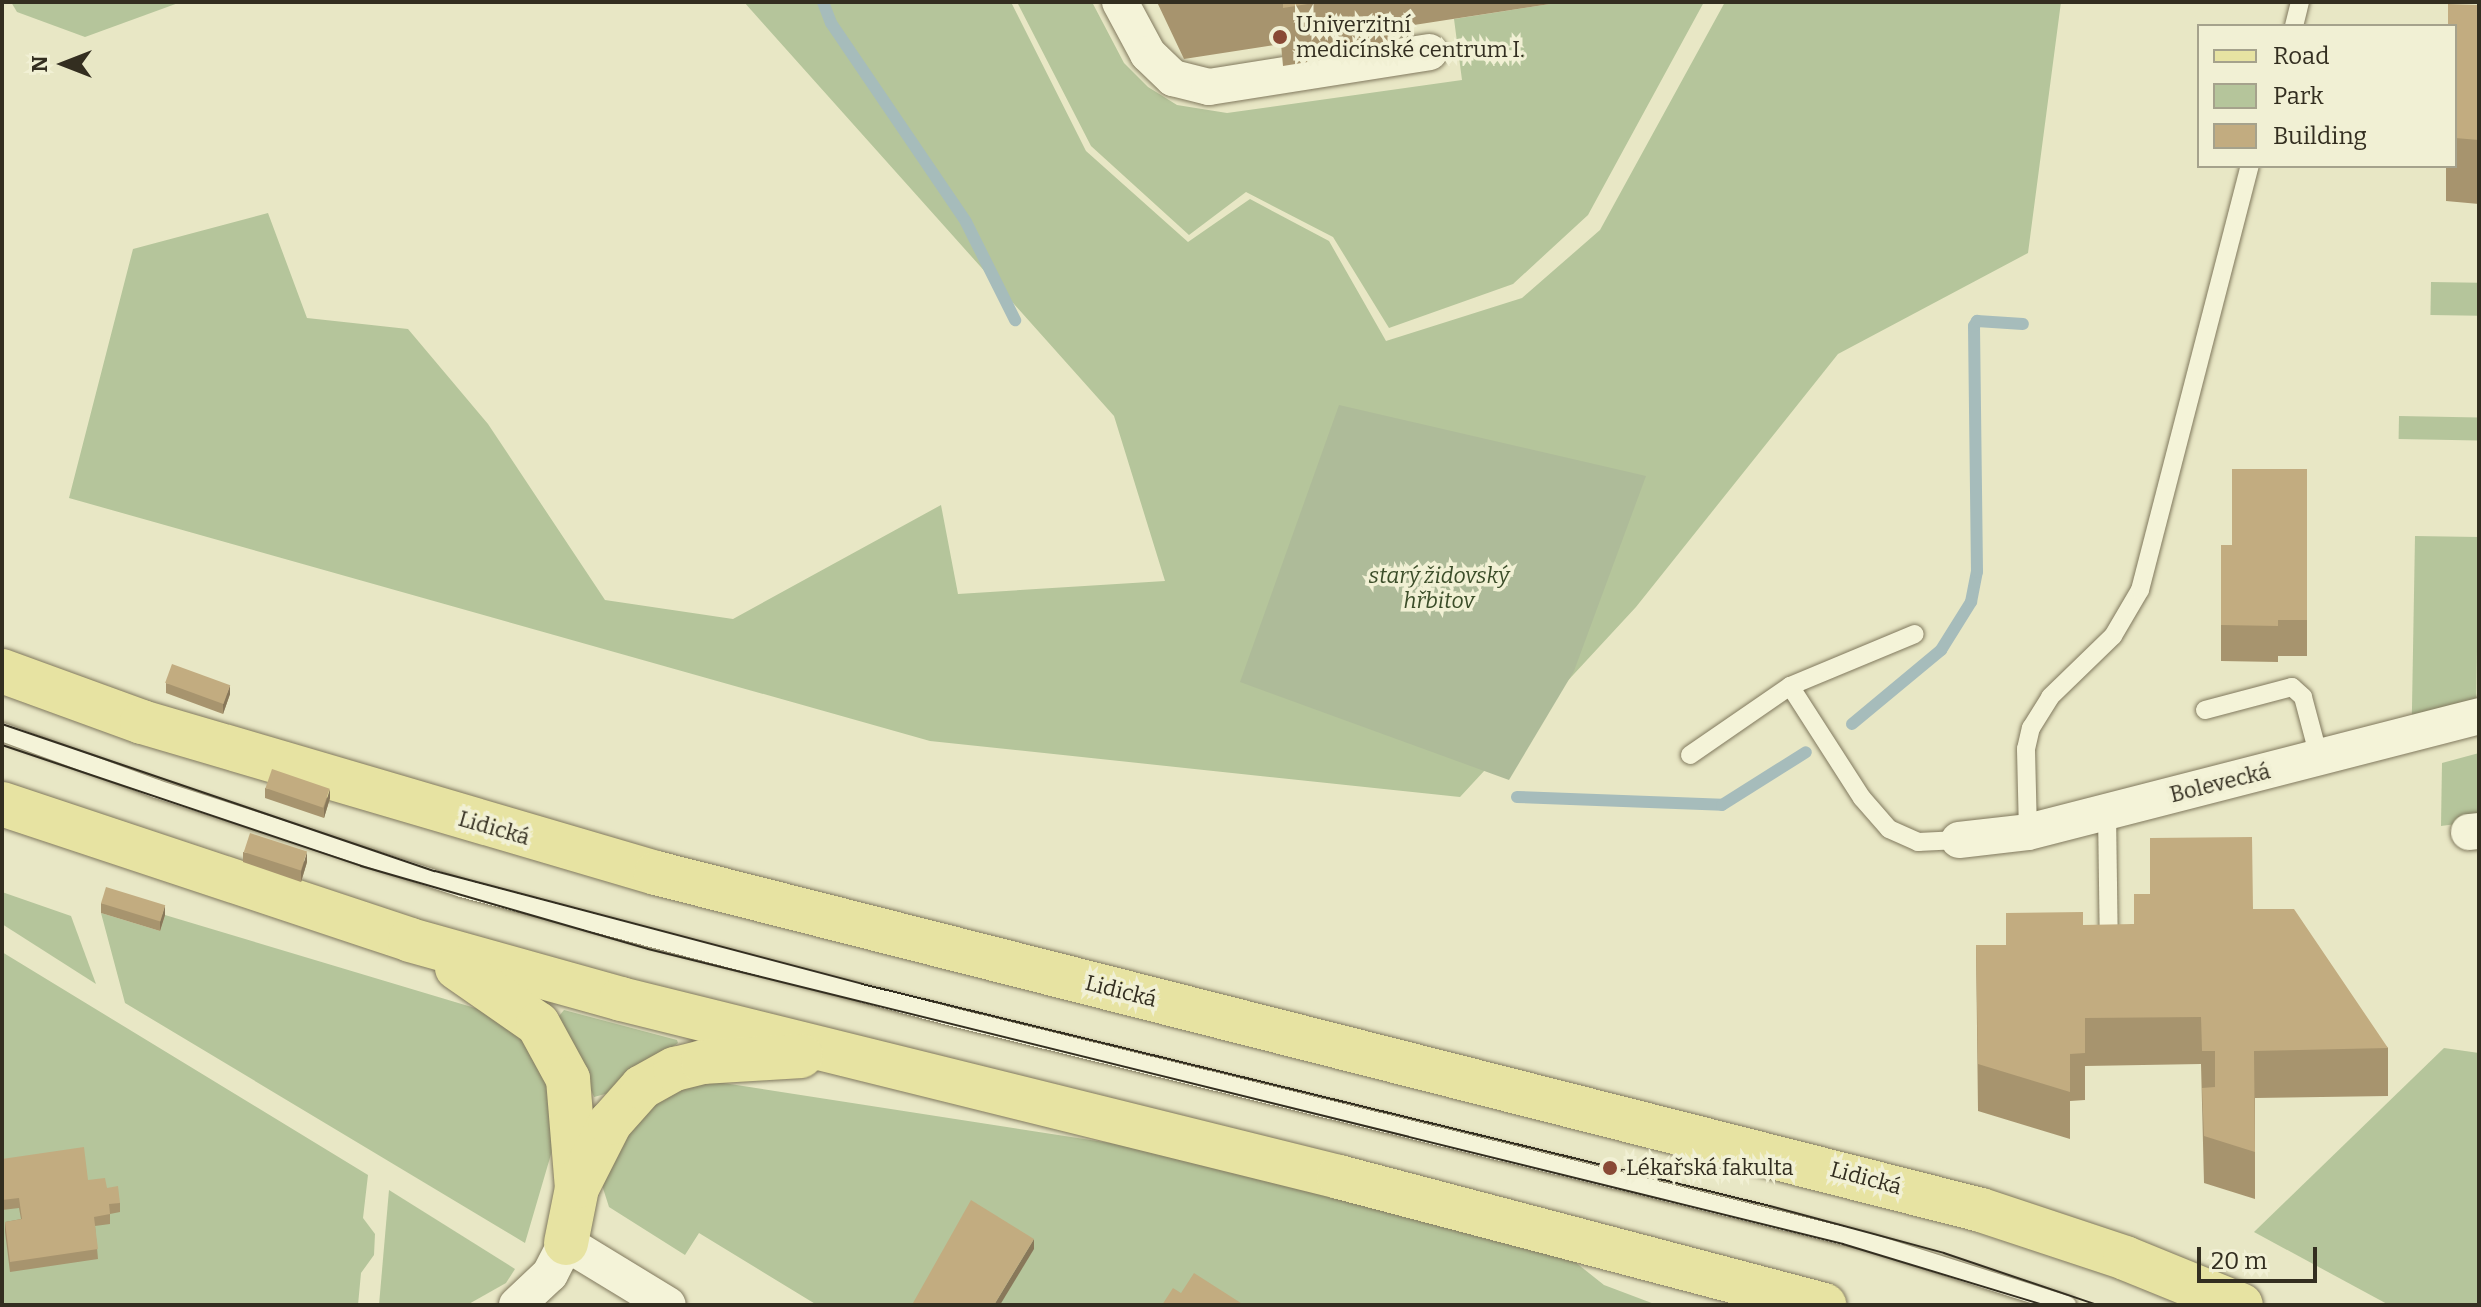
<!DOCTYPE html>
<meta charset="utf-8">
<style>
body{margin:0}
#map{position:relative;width:2481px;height:1307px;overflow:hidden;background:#e8e7c5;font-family:Bitter,serif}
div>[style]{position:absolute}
.green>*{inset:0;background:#b5c59b;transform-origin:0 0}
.cemetery>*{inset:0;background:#aebb99}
.stream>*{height:12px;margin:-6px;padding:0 6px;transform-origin:6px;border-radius:6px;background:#a6bcbb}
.roads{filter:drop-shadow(0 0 2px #81795e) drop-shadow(0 0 2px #81795e)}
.service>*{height:18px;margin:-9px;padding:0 9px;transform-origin:9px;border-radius:9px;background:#f4f3d8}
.minor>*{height:36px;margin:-18px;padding:0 18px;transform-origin:18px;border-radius:18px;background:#f4f3d8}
.primary>*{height:44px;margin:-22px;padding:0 22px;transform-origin:22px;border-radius:22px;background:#e7e3a2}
.tram>*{height:2px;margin:-1px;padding:0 1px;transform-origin:1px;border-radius:1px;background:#332e20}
.wall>*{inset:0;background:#a7946e}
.shaded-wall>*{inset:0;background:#88785a}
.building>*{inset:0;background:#c2ac80;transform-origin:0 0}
.dots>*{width:22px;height:22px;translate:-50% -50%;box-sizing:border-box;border:4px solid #f1f0d4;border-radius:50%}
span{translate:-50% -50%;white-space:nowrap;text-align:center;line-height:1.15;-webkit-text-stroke:7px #f1f0d4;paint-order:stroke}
.poi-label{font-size:22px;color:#332e20}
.left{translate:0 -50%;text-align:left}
.park-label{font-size:22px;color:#3b4d29;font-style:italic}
.street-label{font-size:22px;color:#332e20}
.frame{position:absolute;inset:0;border:4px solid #332e20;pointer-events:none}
.legend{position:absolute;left:2197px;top:24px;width:260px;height:144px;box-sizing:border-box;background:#f1f0d4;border:2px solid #a5a28c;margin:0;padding:10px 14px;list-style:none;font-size:24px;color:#332e20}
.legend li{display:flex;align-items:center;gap:16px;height:40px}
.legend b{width:40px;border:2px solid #a5a28c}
.north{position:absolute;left:24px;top:24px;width:80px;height:80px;-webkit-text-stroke:6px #f1f0d4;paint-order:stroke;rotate:270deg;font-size:22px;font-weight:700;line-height:32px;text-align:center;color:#332e20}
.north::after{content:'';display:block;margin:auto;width:28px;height:36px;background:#332e20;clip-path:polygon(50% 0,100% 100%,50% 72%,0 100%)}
.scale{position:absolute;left:2197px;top:1247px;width:120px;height:36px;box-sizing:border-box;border:4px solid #332e20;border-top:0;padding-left:10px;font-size:24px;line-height:28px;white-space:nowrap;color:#332e20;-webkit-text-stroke:6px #f1f0d4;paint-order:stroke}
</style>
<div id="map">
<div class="green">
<i style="clip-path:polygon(11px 2px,181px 2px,85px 37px,17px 12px)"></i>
<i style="clip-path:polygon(744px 2px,1011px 2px,1086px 151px,1188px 242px,1250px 199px,1329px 241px,1386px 341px,1522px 298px,1600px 230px,1725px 2px,2061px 2px,2028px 253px,1838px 354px,1636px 607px,1460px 797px,930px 741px,69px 498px,133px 249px,268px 213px,307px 318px,408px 329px,488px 424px,605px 600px,733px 619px,941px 505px,958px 594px,1165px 581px,1114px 416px)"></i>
<i style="clip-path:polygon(1017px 2px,1092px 2px,1124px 63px,1148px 87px,1177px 105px,1227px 113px,1462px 80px,1454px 19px,1563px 2px,1704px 2px,1588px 215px,1513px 284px,1389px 328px,1333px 237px,1246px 192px,1189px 235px,1091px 146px)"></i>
<i style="left:2431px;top:282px;width:48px;height:33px;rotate:1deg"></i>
<i style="left:2399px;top:416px;width:80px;height:23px;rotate:1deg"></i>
<i style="left:2415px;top:536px;width:64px;height:183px;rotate:1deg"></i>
<i style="clip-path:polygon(2479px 753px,2479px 821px,2441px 826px,2442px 763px)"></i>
<i style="clip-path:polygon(2px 892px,71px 916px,96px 984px,2px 924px)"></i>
<i style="clip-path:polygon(101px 913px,160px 931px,165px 915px,505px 1017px,544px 1061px,554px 1144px,525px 1243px,125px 1003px)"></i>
<i style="clip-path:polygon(2px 952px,368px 1175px,363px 1218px,375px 1234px,374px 1255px,361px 1273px,358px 1305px,2px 1305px)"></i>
<i style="clip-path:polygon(564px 1010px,677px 1040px,678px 1043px,609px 1093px,594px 1097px,559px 1016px)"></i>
<i style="clip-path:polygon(2444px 1048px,2479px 1053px,2479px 1305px,2389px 1305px,2254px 1232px)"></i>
<i style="clip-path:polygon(717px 1082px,1136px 1147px,1570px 1258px,1604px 1285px,1657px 1305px,817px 1305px,699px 1233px,685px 1255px,609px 1207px,601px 1182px,632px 1117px,683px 1083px)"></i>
<i style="clip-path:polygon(389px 1190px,515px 1269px,506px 1283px,467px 1305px,379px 1305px)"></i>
</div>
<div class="cemetery">
<i style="clip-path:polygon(1339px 405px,1646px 476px,1574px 671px,1509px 780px,1240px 682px)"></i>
</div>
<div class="stream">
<i style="left:823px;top:2px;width:22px;rotate:69deg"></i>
<i style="left:831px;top:23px;width:240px;rotate:55.8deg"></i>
<i style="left:966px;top:222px;width:110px;rotate:63.4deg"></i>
<i style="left:1852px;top:724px;width:116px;rotate:-39.7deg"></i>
<i style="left:1941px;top:650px;width:57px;rotate:-58deg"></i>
<i style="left:1971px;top:602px;width:31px;rotate:-79deg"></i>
<i style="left:1977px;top:572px;width:246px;rotate:-90.7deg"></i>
<i style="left:1974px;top:326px;width:6px;rotate:-59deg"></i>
<i style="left:1977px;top:321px;width:46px;rotate:3.7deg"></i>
<i style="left:1517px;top:797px;width:205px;rotate:2.2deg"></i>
<i style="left:1722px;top:805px;width:99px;rotate:-32.2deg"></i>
</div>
<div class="roads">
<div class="service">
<i style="left:2294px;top:26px;width:25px;rotate:-76deg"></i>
<i style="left:1790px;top:686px;width:133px;rotate:57.3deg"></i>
<i style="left:1862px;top:798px;width:41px;rotate:48.9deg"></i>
<i style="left:1889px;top:829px;width:32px;rotate:24deg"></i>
<i style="left:1918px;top:842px;width:41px;rotate:-2.8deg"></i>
<i style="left:2205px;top:710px;width:90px;rotate:-14.8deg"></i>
<i style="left:2292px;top:687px;width:15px;rotate:42deg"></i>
<i style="left:2303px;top:697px;width:62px;rotate:75.1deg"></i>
<i style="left:2px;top:732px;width:165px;rotate:20.2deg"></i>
<i style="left:157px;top:789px;width:320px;rotate:18deg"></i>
<i style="left:461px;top:888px;width:512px;rotate:14.72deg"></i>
<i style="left:956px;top:1018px;width:939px;rotate:13.8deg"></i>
<i style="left:1868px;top:1242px;width:209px;rotate:17.6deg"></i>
<i style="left:1690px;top:755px;width:121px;rotate:-34.6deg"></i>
<i style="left:1790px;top:686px;width:135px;rotate:-22.6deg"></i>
<i style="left:2107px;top:812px;width:136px;rotate:89.2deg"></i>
<i style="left:2028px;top:832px;width:83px;rotate:-91.4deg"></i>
<i style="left:2026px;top:749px;width:22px;rotate:-77deg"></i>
<i style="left:2031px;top:728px;width:36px;rotate:-58deg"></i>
<i style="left:2050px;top:697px;width:88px;rotate:-44.1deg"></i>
<i style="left:2113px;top:636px;width:53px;rotate:-59.6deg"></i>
<i style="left:2140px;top:590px;width:438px;rotate:-75.5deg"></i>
</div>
<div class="minor">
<i style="left:1120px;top:2px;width:59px;rotate:61.7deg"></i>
<i style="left:1148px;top:54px;width:35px;rotate:44deg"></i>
<i style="left:1173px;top:78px;width:37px;rotate:14deg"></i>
<i style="left:1209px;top:87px;width:223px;rotate:-9deg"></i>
<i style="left:2469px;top:832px;width:10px;rotate:-6deg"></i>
<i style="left:1959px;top:840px;width:69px;rotate:-6.6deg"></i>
<i style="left:2028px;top:832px;width:466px;rotate:-14.4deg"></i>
<i style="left:517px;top:1305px;width:45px;rotate:-43.2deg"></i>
<i style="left:550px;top:1274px;width:35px;rotate:-63deg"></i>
<i style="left:566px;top:1243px;width:119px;rotate:31.3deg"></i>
</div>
<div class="primary">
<i style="left:2px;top:671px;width:149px;rotate:20deg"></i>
<i style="left:142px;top:722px;width:536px;rotate:16.37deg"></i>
<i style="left:656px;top:873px;width:1367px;rotate:14.27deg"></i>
<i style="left:1981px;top:1210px;width:152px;rotate:18.4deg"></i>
<i style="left:2125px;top:1258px;width:125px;rotate:22.1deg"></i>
<i style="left:2px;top:804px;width:430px;rotate:18.4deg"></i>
<i style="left:410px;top:940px;width:219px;rotate:15.6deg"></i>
<i style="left:621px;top:999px;width:740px;rotate:13.92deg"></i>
<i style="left:1339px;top:1177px;width:502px;rotate:14.78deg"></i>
<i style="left:457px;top:968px;width:98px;rotate:34.7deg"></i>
<i style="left:538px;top:1024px;width:63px;rotate:61.4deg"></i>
<i style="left:568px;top:1079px;width:109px;rotate:85.3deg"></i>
<i style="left:577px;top:1188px;width:56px;rotate:101.3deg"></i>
<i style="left:578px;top:1186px;width:71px;rotate:-63.1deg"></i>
<i style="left:610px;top:1123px;width:48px;rotate:-48.4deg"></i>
<i style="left:642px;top:1087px;width:38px;rotate:-29deg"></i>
<i style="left:675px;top:1069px;width:29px;rotate:-14deg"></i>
<i style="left:703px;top:1062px;width:98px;rotate:-3.5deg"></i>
</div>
</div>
<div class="tram">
<i style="left:2px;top:724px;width:457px;rotate:18.8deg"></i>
<i style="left:435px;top:871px;width:442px;rotate:14.8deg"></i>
<i style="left:862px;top:984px;width:935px;rotate:13.74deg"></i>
<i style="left:1770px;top:1206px;width:180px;rotate:15.1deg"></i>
<i style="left:1944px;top:1253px;width:163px;rotate:18.7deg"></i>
<i style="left:2px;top:745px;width:379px;rotate:18.6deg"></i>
<i style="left:361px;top:866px;width:299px;rotate:16.1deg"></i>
<i style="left:648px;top:949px;width:1231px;rotate:13.87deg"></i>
<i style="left:1843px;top:1244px;width:210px;rotate:16.9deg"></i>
</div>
<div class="wall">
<i style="clip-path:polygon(1157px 2px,1563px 2px,1388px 29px,1388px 49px,1283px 66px,1281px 44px,1184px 59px)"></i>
<i style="clip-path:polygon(2479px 5px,2479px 204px,2446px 201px,2446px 166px,2455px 166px,2455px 26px)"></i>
<i style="clip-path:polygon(2307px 469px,2307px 656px,2278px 656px,2278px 662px,2221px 661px,2221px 545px,2232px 545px)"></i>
<i style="clip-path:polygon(166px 683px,230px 694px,223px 714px,166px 693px)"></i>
<i style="clip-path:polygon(265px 788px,330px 798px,324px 818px,265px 798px)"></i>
<i style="clip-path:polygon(243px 852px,307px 862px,301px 882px,243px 862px)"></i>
<i style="clip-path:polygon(2134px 894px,2253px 909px,2388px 1048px,2388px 1096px,2255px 1098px,2255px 1199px,2204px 1183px,2201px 1064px,2085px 1066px,2085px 1100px,2070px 1101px,2070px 1139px,1978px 1111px,1976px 945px,2006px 945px,2134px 924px)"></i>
<i style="clip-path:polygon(101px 903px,165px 915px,160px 931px,101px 913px)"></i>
<i style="clip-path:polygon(2px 1159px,88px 1180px,107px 1188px,120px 1203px,120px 1212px,110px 1214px,110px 1224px,95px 1226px,98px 1259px,10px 1272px,5px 1232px,5px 1222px,21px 1219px,19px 1208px,2px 1210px)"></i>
</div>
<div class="shaded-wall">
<i style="clip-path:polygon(230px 685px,230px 694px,223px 714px,223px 704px)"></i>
<i style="clip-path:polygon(330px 789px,330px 798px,324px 818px,324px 808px)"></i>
<i style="clip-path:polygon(307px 852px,307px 862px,301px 882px,301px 872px)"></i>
<i style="clip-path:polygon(165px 905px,165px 915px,160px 931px,160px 921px)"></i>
<i style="clip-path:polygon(1034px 1239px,1034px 1249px,1000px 1305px,994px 1305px)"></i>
</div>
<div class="building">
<i style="clip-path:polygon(1283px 2px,1320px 2px,1283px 8px)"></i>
<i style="clip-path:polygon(2448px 4px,2479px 5px,2479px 140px,2455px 138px,2455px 26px,2448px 26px)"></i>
<i style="clip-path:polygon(2232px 469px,2307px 469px,2307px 620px,2278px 620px,2278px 626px,2221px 625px,2221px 545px,2232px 545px)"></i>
<i style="left:172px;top:664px;width:62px;height:20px;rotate:20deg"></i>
<i style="left:272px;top:769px;width:61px;height:20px;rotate:19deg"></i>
<i style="left:250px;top:833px;width:60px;height:20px;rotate:18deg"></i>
<i style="clip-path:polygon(2252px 837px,2253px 909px,2294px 909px,2388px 1048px,2254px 1051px,2255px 1152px,2204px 1136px,2202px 1088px,2215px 1087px,2215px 1051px,2202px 1051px,2201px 1017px,2085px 1018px,2085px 1053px,2070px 1054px,2070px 1092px,1978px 1064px,1976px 945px,2006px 945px,2006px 913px,2083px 912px,2083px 925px,2134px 924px,2134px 894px,2150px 894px,2150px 838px)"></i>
<i style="left:106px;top:887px;width:62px;height:17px;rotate:17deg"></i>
<i style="clip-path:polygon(84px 1147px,88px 1180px,105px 1178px,107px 1188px,118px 1186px,120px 1203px,109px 1204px,110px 1214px,94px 1217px,98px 1249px,10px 1262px,5px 1222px,22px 1219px,19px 1198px,2px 1200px,2px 1159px)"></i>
<i style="clip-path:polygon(971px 1200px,1034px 1239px,994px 1305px,916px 1305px,913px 1303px)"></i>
<i style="clip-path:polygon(1194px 1273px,1244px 1305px,1162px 1305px,1173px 1288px,1181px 1293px)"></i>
</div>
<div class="dots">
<i style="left:1280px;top:37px;background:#894935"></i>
<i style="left:1610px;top:1168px;background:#894935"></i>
</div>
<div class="poi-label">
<span class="left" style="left:1296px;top:37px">Univerzitní<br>medicínské centrum I.</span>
<span class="left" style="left:1626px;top:1168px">Lékařská fakulta</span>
</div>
<div class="park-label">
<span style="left:1439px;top:588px">starý židovský<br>hřbitov</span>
</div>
<div class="street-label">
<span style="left:2220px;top:783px;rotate:-14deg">Bolevecká</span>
<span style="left:494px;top:828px;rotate:16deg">Lidická</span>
<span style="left:1121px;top:991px;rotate:14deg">Lidická</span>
<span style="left:1866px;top:1178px;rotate:15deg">Lidická</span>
</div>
<div class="frame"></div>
<ul class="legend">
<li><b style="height:10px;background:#e7e3a2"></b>Road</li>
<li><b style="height:22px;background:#b5c59b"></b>Park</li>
<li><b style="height:22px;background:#c2ac80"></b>Building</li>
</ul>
<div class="north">N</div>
<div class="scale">20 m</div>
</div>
